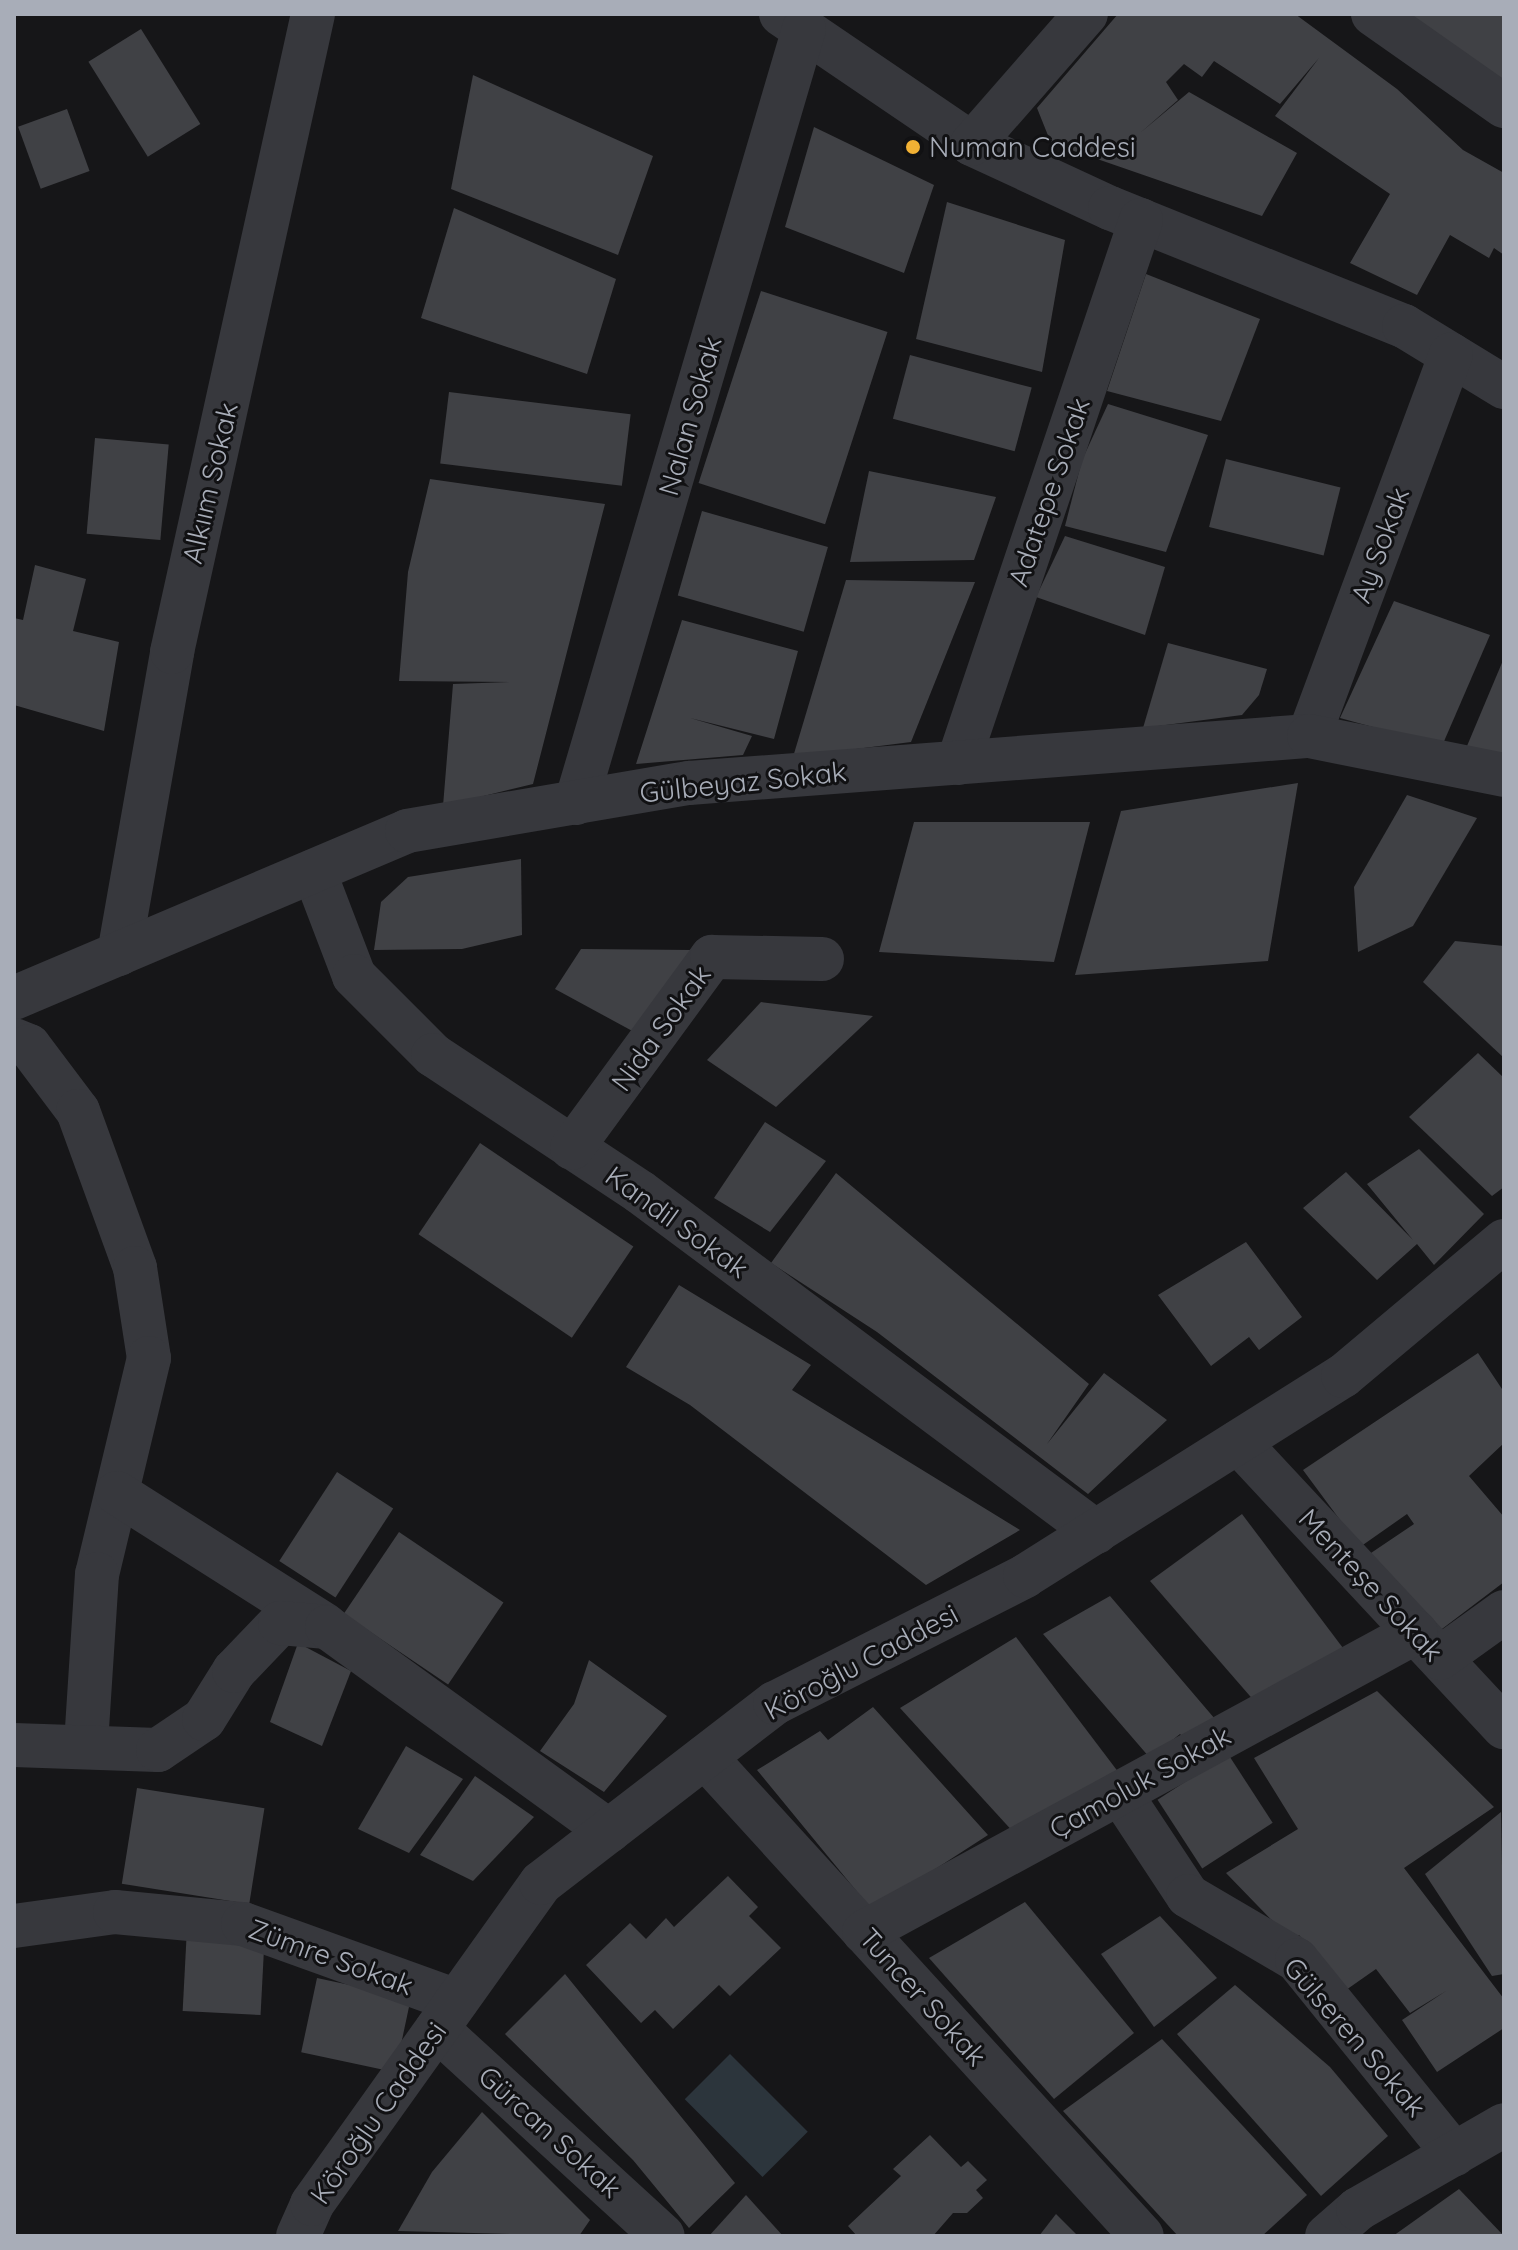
<!DOCTYPE html>
<meta charset="utf-8">
<style>
body{margin:0}
#map{position:relative;width:1518px;height:2250px;overflow:hidden;background:#161618;font-family:Quicksand,sans-serif}
div>[style]{position:absolute}
.water>*{inset:0;background:#2c353c;transform-origin:0 0}
.building>*{inset:0;background:#404145;transform-origin:0 0}
.minor>*{height:44px;margin:-22px;padding:0 22px;transform-origin:22px;border-radius:22px;background:#37383d}
.dots>*{width:22px;height:22px;translate:-50% -50%;box-sizing:border-box;border:4px solid #111113;border-radius:50%}
span{translate:-50% -50%;white-space:nowrap;text-align:center;line-height:1.15;-webkit-text-stroke:6px #111113;paint-order:stroke}
.poi-label{font-size:28px;color:#a8adb8}
.left{translate:0 -50%;text-align:left}
.street-label{font-size:28px;color:#a8adb8}
.frame{position:absolute;inset:0;border:16px solid #a8adb8;pointer-events:none}
</style>
<div id="map">
<div class="water">
<i style="left:730px;top:2054px;width:110px;height:64px;rotate:45deg"></i>
</div>
<div class="building">
<i style="clip-path:polygon(1118px 14px,1295px 14px,1397px 89px,1463px 150px,1504px 173px,1504px 255px,1494px 248px,1489px 258px,1450px 235px,1417px 295px,1350px 263px,1390px 194px,1275px 116px,1319px 58px,1280px 104px,1214px 61px,1202px 77px,1184px 64px,1166px 82px,1178px 100px,1140px 133px,1189px 92px,1297px 153px,1262px 216px,1051px 143px,1037px 108px)"></i>
<i style="clip-path:polygon(1410px 14px,1504px 14px,1504px 88px)"></i>
<i style="left:141px;top:29px;width:112px;height:62px;rotate:58deg"></i>
<i style="clip-path:polygon(473px 75px,653px 156px,618px 255px,451px 189px)"></i>
<i style="left:67px;top:109px;width:66px;height:52px;rotate:70deg"></i>
<i style="clip-path:polygon(814px 127px,934px 185px,904px 273px,785px 227px)"></i>
<i style="clip-path:polygon(947px 202px,1065px 240px,1042px 372px,916px 339px)"></i>
<i style="clip-path:polygon(454px 208px,616px 279px,587px 374px,421px 318px)"></i>
<i style="clip-path:polygon(1146px 274px,1260px 319px,1221px 421px,1107px 391px)"></i>
<i style="left:761px;top:291px;width:133px;height:202px;rotate:18deg"></i>
<i style="left:910px;top:355px;width:126px;height:66px;rotate:15deg"></i>
<i style="left:449px;top:392px;width:183px;height:72px;rotate:7deg"></i>
<i style="clip-path:polygon(1108px 404px,1208px 435px,1166px 552px,1065px 526px,1082px 460px)"></i>
<i style="left:95px;top:438px;width:74px;height:96px;rotate:5deg"></i>
<i style="left:1226px;top:459px;width:118px;height:70px;rotate:14deg"></i>
<i style="clip-path:polygon(869px 471px,996px 497px,974px 560px,850px 562px)"></i>
<i style="clip-path:polygon(430px 479px,605px 504px,533px 784px,443px 806px,453px 684px,511px 682px,399px 681px,408px 572px)"></i>
<i style="left:702px;top:511px;width:131px;height:88px;rotate:16deg"></i>
<i style="clip-path:polygon(1065px 536px,1165px 567px,1145px 635px,1036px 597px)"></i>
<i style="clip-path:polygon(35px 565px,86px 579px,73px 631px,119px 642px,104px 731px,14px 705px,14px 618px,23px 620px)"></i>
<i style="clip-path:polygon(846px 580px,975px 582px,911px 742px,793px 757px)"></i>
<i style="clip-path:polygon(1394px 601px,1490px 635px,1442px 746px,1340px 718px)"></i>
<i style="clip-path:polygon(682px 620px,798px 651px,774px 739px,690px 718px,752px 736px,743px 755px,636px 764px)"></i>
<i style="clip-path:polygon(1168px 643px,1267px 669px,1259px 695px,1242px 715px,1143px 728px)"></i>
<i style="clip-path:polygon(1504px 658px,1504px 760px,1467px 746px)"></i>
<i style="clip-path:polygon(1298px 783px,1268px 961px,1075px 975px,1121px 811px)"></i>
<i style="clip-path:polygon(1407px 795px,1477px 818px,1413px 926px,1358px 952px,1354px 887px)"></i>
<i style="clip-path:polygon(914px 822px,1090px 822px,1054px 962px,879px 952px)"></i>
<i style="clip-path:polygon(521px 859px,522px 935px,462px 949px,374px 950px,381px 902px,408px 877px)"></i>
<i style="clip-path:polygon(1455px 941px,1504px 946px,1504px 1058px,1423px 982px)"></i>
<i style="clip-path:polygon(581px 949px,693px 950px,636px 1033px,555px 989px)"></i>
<i style="clip-path:polygon(761px 1002px,873px 1016px,776px 1107px,707px 1060px)"></i>
<i style="clip-path:polygon(1478px 1053px,1504px 1078px,1504px 1187px,1492px 1196px,1409px 1117px)"></i>
<i style="clip-path:polygon(765px 1122px,826px 1161px,770px 1232px,714px 1198px)"></i>
<i style="left:480px;top:1143px;width:185px;height:110px;rotate:34deg"></i>
<i style="clip-path:polygon(1419px 1149px,1484px 1214px,1434px 1265px,1417px 1244px,1377px 1280px,1303px 1208px,1346px 1172px,1413px 1240px,1367px 1184px)"></i>
<i style="clip-path:polygon(836px 1173px,1089px 1384px,1047px 1444px,1104px 1373px,1167px 1420px,1088px 1494px,877px 1332px,771px 1263px)"></i>
<i style="clip-path:polygon(1246px 1242px,1302px 1317px,1259px 1350px,1249px 1337px,1211px 1366px,1158px 1295px)"></i>
<i style="clip-path:polygon(679px 1285px,811px 1365px,792px 1390px,1020px 1530px,926px 1585px,690px 1405px,626px 1367px)"></i>
<i style="clip-path:polygon(1478px 1353px,1504px 1392px,1504px 1443px,1469px 1476px,1504px 1517px,1504px 1582px,1438px 1632px,1368px 1555px,1414px 1524px,1407px 1514px,1360px 1547px,1303px 1470px)"></i>
<i style="left:337px;top:1472px;width:67px;height:106px;rotate:33deg"></i>
<i style="clip-path:polygon(1242px 1514px,1346px 1652px,1256px 1703px,1150px 1581px)"></i>
<i style="left:399px;top:1532px;width:126px;height:99px;rotate:34deg"></i>
<i style="clip-path:polygon(1110px 1596px,1215px 1719px,1191px 1745px,1180px 1734px,1150px 1758px,1043px 1634px)"></i>
<i style="clip-path:polygon(1016px 1637px,1119px 1773px,1016px 1835px,900px 1708px)"></i>
<i style="clip-path:polygon(298px 1643px,351px 1671px,322px 1746px,270px 1722px)"></i>
<i style="clip-path:polygon(589px 1660px,667px 1716px,604px 1792px,540px 1751px,574px 1704px)"></i>
<i style="clip-path:polygon(1377px 1691px,1494px 1807px,1404px 1868px,1504px 1999px,1504px 2028px,1437px 2072px,1402px 2020px,1446px 1991px,1410px 2013px,1376px 1969px,1346px 1990px,1299px 1935px,1291px 1940px,1226px 1873px,1298px 1829px,1254px 1758px)"></i>
<i style="clip-path:polygon(873px 1707px,988px 1835px,872px 1910px,757px 1770px,820px 1731px,828px 1740px)"></i>
<i style="clip-path:polygon(406px 1746px,463px 1779px,409px 1853px,358px 1829px)"></i>
<i style="left:1228px;top:1754px;width:82px;height:84px;rotate:57deg"></i>
<i style="clip-path:polygon(475px 1776px,534px 1817px,473px 1881px,420px 1855px)"></i>
<i style="left:137px;top:1788px;width:129px;height:97px;rotate:9deg"></i>
<i style="clip-path:polygon(1501px 1812px,1504px 1974px,1492px 1976px,1425px 1874px)"></i>
<i style="clip-path:polygon(728px 1876px,758px 1907px,749px 1916px,781px 1948px,730px 1996px,719px 1985px,673px 2029px,655px 2010px,641px 2023px,586px 1965px,630px 1923px,646px 1939px,666px 1918px,674px 1927px)"></i>
<i style="clip-path:polygon(1025px 1902px,1134px 2033px,1054px 2099px,929px 1958px)"></i>
<i style="clip-path:polygon(1160px 1916px,1217px 1978px,1154px 2027px,1101px 1954px)"></i>
<i style="left:187px;top:1928px;width:78px;height:83px;rotate:3deg"></i>
<i style="clip-path:polygon(565px 1974px,735px 2183px,689px 2228px,633px 2160px,505px 2034px)"></i>
<i style="left:317px;top:1978px;width:96px;height:76px;rotate:12deg"></i>
<i style="clip-path:polygon(1235px 1985px,1330px 2067px,1388px 2136px,1321px 2196px,1177px 2034px)"></i>
<i style="clip-path:polygon(1162px 2039px,1307px 2195px,1262px 2236px,1178px 2236px,1063px 2111px)"></i>
<i style="clip-path:polygon(482px 2112px,590px 2220px,579px 2236px,398px 2231px,432px 2172px)"></i>
<i style="clip-path:polygon(930px 2135px,961px 2167px,968px 2161px,987px 2180px,976px 2190px,983px 2198px,967px 2213px,953px 2213px,933px 2236px,857px 2236px,848px 2226px,901px 2176px,893px 2169px)"></i>
<i style="clip-path:polygon(1459px 2189px,1504px 2236px,1393px 2236px)"></i>
<i style="clip-path:polygon(746px 2195px,783px 2236px,709px 2236px)"></i>
<i style="clip-path:polygon(1056px 2214px,1078px 2236px,1039px 2236px)"></i>
</div>
<div class="minor">
<i style="left:781px;top:14px;width:231px;rotate:34.2deg"></i>
<i style="left:972px;top:144px;width:152px;rotate:24.9deg"></i>
<i style="left:1110px;top:208px;width:317px;rotate:21.9deg"></i>
<i style="left:1404px;top:326px;width:117px;rotate:31.4deg"></i>
<i style="left:1373px;top:14px;width:160px;rotate:35.1deg"></i>
<i style="left:972px;top:144px;width:173px;rotate:-48.8deg"></i>
<i style="left:1309px;top:736px;width:407px;rotate:-69.6deg"></i>
<i style="left:958px;top:763px;width:573px;rotate:-71.38deg"></i>
<i style="left:576px;top:803px;width:807px;rotate:-73.59deg"></i>
<i style="left:314px;top:871px;width:112px;rotate:69.1deg"></i>
<i style="left:354px;top:976px;width:112px;rotate:45deg"></i>
<i style="left:433px;top:1055px;width:248px;rotate:33.5deg"></i>
<i style="left:640px;top:1192px;width:569px;rotate:36.71deg"></i>
<i style="left:119px;top:954px;width:307px;rotate:-80deg"></i>
<i style="left:172px;top:652px;width:653px;rotate:-77.54deg"></i>
<i style="left:14px;top:998px;width:427px;rotate:-23deg"></i>
<i style="left:407px;top:831px;width:286px;rotate:-9.7deg"></i>
<i style="left:689px;top:783px;width:622px;rotate:-4.34deg"></i>
<i style="left:1309px;top:736px;width:199px;rotate:11.3deg"></i>
<i style="left:14px;top:1040px;width:16px;rotate:22deg"></i>
<i style="left:29px;top:1046px;width:81px;rotate:53deg"></i>
<i style="left:78px;top:1111px;width:167px;rotate:70deg"></i>
<i style="left:135px;top:1268px;width:91px;rotate:81.2deg"></i>
<i style="left:149px;top:1358px;width:222px;rotate:103.5deg"></i>
<i style="left:97px;top:1574px;width:171px;rotate:93.7deg"></i>
<i style="left:572px;top:1148px;width:237px;rotate:-53.8deg"></i>
<i style="left:712px;top:957px;width:110px;rotate:1deg"></i>
<i style="left:1238px;top:1442px;width:390px;rotate:47deg"></i>
<i style="left:117px;top:1493px;width:246px;rotate:32.4deg"></i>
<i style="left:1440px;top:1658px;width:79px;rotate:-35.7deg"></i>
<i style="left:14px;top:1745px;width:144px;rotate:2deg"></i>
<i style="left:158px;top:1750px;width:55px;rotate:-34deg"></i>
<i style="left:204px;top:1719px;width:57px;rotate:-58deg"></i>
<i style="left:234px;top:1671px;width:66px;rotate:-46.2deg"></i>
<i style="left:280px;top:1623px;width:47px;rotate:4.9deg"></i>
<i style="left:327px;top:1627px;width:348px;rotate:35.9deg"></i>
<i style="left:705px;top:1757px;width:648px;rotate:47.63deg"></i>
<i style="left:1120px;top:1793px;width:123px;rotate:56.6deg"></i>
<i style="left:1188px;top:1896px;width:126px;rotate:30.4deg"></i>
<i style="left:1297px;top:1960px;width:250px;rotate:51deg"></i>
<i style="left:14px;top:1926px;width:102px;rotate:-7.9deg"></i>
<i style="left:115px;top:1912px;width:129px;rotate:5.4deg"></i>
<i style="left:243px;top:1924px;width:227px;rotate:19.8deg"></i>
<i style="left:864px;top:1932px;width:628px;rotate:-28.52deg"></i>
<i style="left:437px;top:2029px;width:306px;rotate:42.5deg"></i>
<i style="left:298px;top:2236px;width:35px;rotate:-66deg"></i>
<i style="left:312px;top:2204px;width:394px;rotate:-54.5deg"></i>
<i style="left:541px;top:1883px;width:295px;rotate:-37.6deg"></i>
<i style="left:775px;top:1703px;width:280px;rotate:-26.9deg"></i>
<i style="left:1025px;top:1576px;width:376px;rotate:-32.2deg"></i>
<i style="left:1343px;top:1376px;width:210px;rotate:-40deg"></i>
<i style="left:1327px;top:2236px;width:41px;rotate:-41.1deg"></i>
<i style="left:1358px;top:2209px;width:168px;rotate:-29.9deg"></i>
</div>
<div class="dots">
<i style="left:913px;top:147px;background:#f2b134"></i>
</div>
<div class="poi-label">
<span class="left" style="left:929px;top:147px">Numan Caddesi</span>
</div>
<div class="street-label">
<span style="left:690px;top:416px;rotate:-74deg">Nalan Sokak</span>
<span style="left:210px;top:483px;rotate:-77deg">Alkıım Sokak</span>
<span style="left:1049px;top:492px;rotate:-71deg">Adatepe Sokak</span>
<span style="left:1380px;top:545px;rotate:-70deg">Ay Sokak</span>
<span style="left:743px;top:782px;rotate:-6deg">Gülbeyaz Sokak</span>
<span style="left:661px;top:1028px;rotate:-54deg">Nida Sokak</span>
<span style="left:677px;top:1222px;rotate:36deg">Kandil Sokak</span>
<span style="left:1371px;top:1585px;rotate:47deg">Menteşe Sokak</span>
<span style="left:861px;top:1662px;rotate:-28deg">Köroğlu Caddesi</span>
<span style="left:1140px;top:1782px;rotate:-29deg">Çamoluk Sokak</span>
<span style="left:331px;top:1957px;rotate:20deg">Zümre Sokak</span>
<span style="left:923px;top:1997px;rotate:48deg">Tuncer Sokak</span>
<span style="left:1355px;top:2037px;rotate:49deg">Gülseren Sokak</span>
<span style="left:378px;top:2113px;rotate:-55deg">Köroğlu Caddesi</span>
<span style="left:550px;top:2132px;rotate:42deg">Gürcan Sokak</span>
</div>
<div class="frame"></div>
</div>
